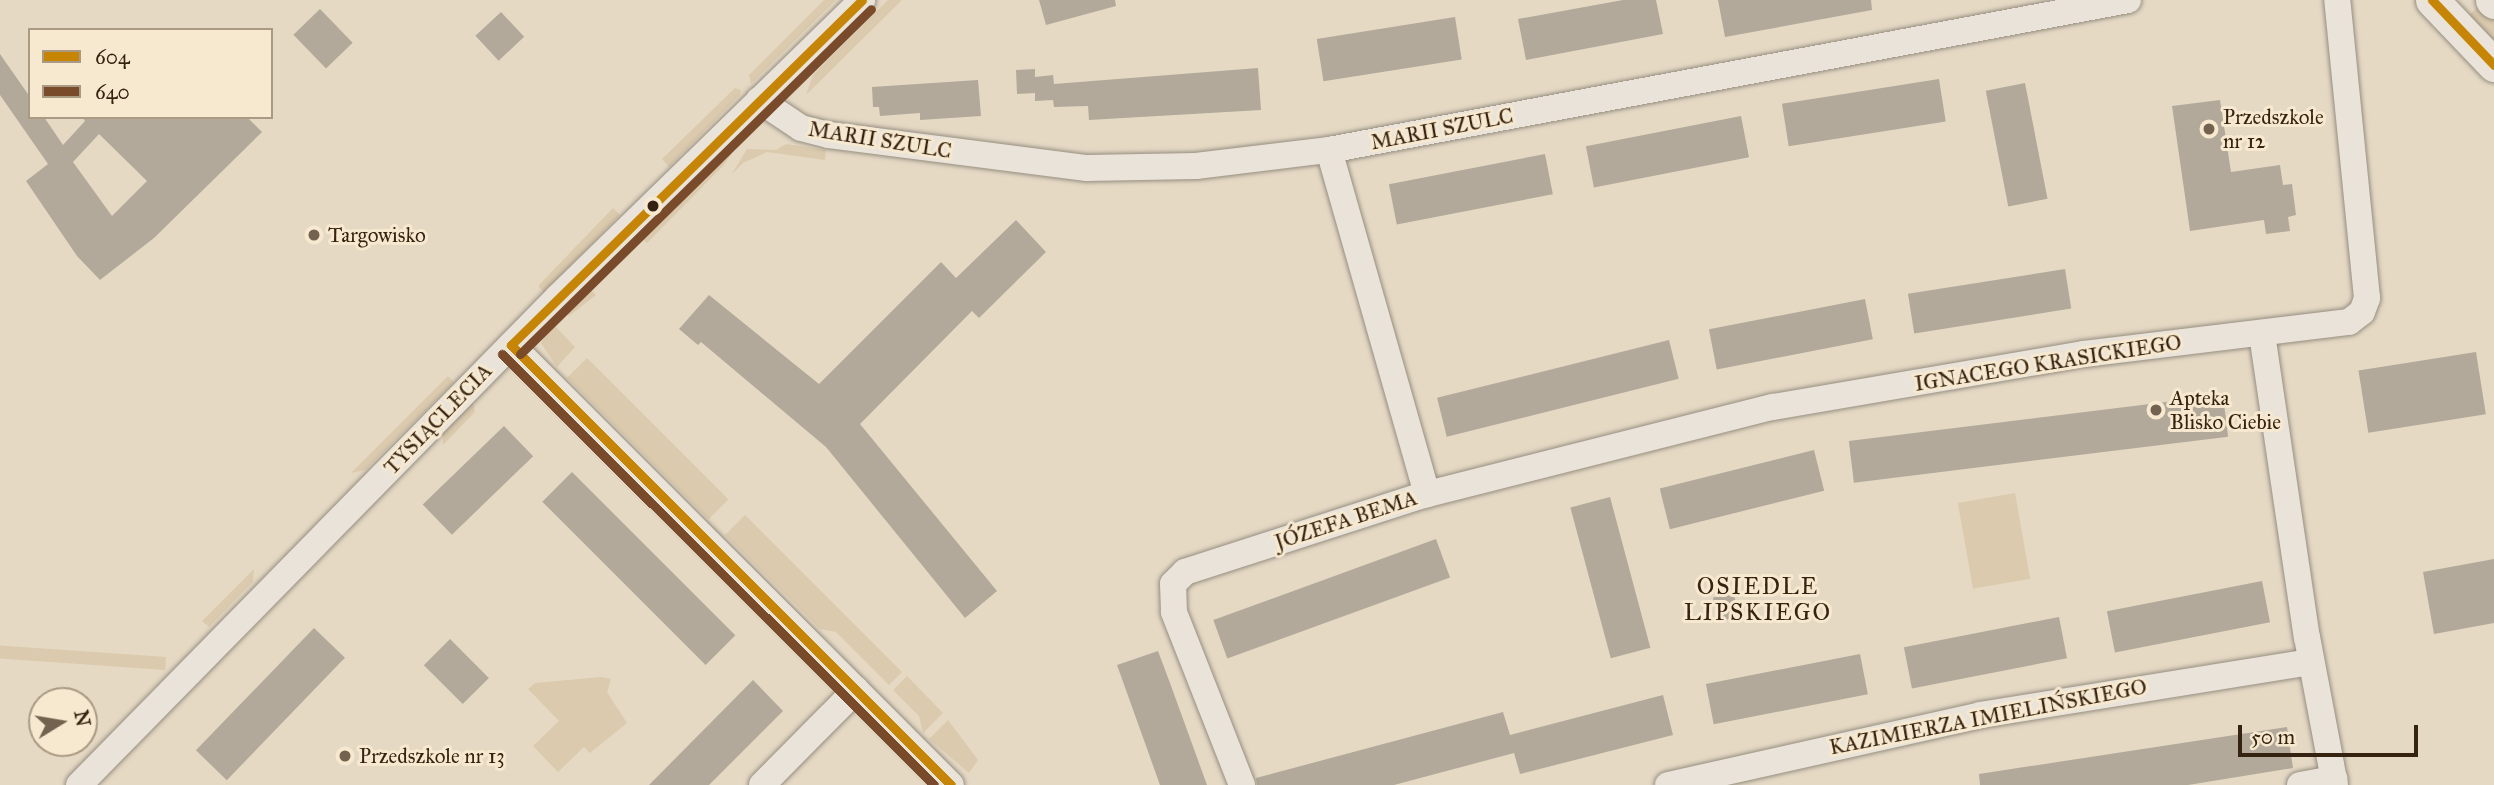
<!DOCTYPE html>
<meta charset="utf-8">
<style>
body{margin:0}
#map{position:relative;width:2494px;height:785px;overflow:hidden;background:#e5d9c4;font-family:"IM FELL Great Primer",serif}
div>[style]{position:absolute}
.green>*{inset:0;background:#dbcaad;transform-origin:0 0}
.building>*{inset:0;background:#b2a99a;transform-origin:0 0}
.roads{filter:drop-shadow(0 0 2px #978e80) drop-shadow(0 0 2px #978e80)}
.minor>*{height:26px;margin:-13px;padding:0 13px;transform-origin:13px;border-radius:13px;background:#e9e3d9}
.tertiary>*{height:33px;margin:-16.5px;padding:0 16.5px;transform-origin:16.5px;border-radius:16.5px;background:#e9e3d9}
.bus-1>*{height:9px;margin:-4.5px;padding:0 4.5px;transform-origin:4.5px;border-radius:4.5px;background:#c78504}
.bus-2>*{height:9px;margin:-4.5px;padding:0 4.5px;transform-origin:4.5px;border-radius:4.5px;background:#7a4b2a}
.dots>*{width:19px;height:19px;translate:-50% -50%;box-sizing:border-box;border:4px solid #f7e9d0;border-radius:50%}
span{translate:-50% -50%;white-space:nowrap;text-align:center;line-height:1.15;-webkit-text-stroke:6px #f7e9d0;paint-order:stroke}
.poi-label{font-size:21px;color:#362210}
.left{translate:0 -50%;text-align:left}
.street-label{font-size:21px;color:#362210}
.neighbourhood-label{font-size:23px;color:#362210;letter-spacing:2px}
.legend{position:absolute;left:28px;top:28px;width:245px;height:91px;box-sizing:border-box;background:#f7e9d0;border:2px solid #aa9983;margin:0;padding:9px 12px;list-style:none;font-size:21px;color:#362210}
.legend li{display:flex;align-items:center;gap:14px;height:35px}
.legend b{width:35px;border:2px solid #aa9983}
.north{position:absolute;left:28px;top:687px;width:70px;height:70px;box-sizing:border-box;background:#f7e9d0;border:2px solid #aa9983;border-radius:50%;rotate:79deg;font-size:19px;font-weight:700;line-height:28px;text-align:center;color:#362210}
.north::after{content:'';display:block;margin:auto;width:24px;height:32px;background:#73624f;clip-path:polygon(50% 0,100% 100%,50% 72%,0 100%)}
.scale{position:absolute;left:2238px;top:725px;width:180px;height:32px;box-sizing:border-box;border:4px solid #362210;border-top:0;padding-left:9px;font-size:21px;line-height:24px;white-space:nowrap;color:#362210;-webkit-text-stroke:5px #f7e9d0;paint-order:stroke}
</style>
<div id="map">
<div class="green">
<i style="clip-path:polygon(824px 0,836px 0,751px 84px,749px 75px)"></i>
<i style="clip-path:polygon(888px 0,902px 0,806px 95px,813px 75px)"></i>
<i style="clip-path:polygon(2481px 4px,2494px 17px,2494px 43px,2468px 16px)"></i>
<i style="clip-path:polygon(735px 88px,741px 90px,740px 95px,669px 167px,662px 159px)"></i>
<i style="clip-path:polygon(743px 137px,723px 166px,647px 243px,639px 236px)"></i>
<i style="clip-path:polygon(786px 144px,826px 150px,825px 160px,767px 152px,743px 163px,732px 174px,747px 149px,776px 150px)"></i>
<i style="clip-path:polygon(613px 208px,620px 215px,544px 292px,538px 286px)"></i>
<i style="clip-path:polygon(588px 287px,596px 295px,569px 316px,564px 311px)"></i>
<i style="clip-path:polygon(552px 323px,575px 347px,557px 367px,541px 343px)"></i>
<i style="left:587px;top:358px;width:200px;height:28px;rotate:45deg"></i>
<i style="clip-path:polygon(448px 376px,454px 382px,365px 470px,351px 473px)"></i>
<i style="clip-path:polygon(473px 402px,475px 412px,443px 445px,443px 432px)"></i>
<i style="left:2015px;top:493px;width:87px;height:58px;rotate:80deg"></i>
<i style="clip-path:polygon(745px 515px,902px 672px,889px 685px,836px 632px,820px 629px,725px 535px)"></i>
<i style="clip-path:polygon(254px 569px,253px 582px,209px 627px,202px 621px)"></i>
<i style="left:166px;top:657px;width:13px;height:180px;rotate:94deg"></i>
<i style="clip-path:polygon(907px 676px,943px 713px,923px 733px,919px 716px,893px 690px)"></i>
<i style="clip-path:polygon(601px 677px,611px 679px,607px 692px,627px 723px,590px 753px,584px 747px,558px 772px,533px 746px,559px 721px,528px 689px,535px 683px)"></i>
<i style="clip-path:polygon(948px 720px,978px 760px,969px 773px,929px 739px)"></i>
</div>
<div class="building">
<i style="clip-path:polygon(1039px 0,1115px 0,1116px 6px,1046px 25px)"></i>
<i style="clip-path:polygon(1623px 0,1656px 0,1663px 34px,1526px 60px,1518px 19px)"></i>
<i style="clip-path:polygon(1718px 0,1871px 0,1872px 10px,1725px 37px)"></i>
<i style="left:320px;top:9px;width:47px;height:37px;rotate:46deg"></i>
<i style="left:501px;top:12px;width:34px;height:35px;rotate:47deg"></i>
<i style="left:1455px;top:17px;width:43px;height:140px;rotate:81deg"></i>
<i style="clip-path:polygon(evenodd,0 54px,30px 97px,30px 117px,44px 117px,63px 145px,85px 121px,82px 117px,247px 117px,262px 132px,154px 238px,100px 280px,77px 256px,26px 181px,48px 164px,0 95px,0 54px,99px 134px,147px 181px,112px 216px,73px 162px,99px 134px)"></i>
<i style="clip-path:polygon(1258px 68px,1261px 110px,1089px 120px,1088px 106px,1054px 107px,1053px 100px,1035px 101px,1035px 93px,1017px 94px,1016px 70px,1035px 69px,1035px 77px,1053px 75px,1054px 84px)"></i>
<i style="left:1939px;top:79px;width:43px;height:159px;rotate:81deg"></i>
<i style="clip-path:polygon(978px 80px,981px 116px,920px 120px,920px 113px,880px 116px,879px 107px,873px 107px,872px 87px)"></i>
<i style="left:2025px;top:83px;width:118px;height:40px;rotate:79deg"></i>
<i style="clip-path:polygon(2220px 100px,2231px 172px,2280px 165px,2283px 185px,2292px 184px,2296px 215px,2288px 217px,2290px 231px,2266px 234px,2264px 220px,2190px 231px,2172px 106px)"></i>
<i style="left:1741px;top:116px;width:42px;height:158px;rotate:79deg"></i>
<i style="left:1545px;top:154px;width:41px;height:159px;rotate:79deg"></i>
<i style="clip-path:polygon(1016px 220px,1046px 252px,979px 318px,972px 311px,860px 424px,997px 591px,965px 618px,826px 447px,701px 342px,698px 345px,679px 329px,709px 295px,819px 384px,941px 262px,956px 278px)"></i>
<i style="left:2065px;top:269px;width:40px;height:159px;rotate:81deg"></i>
<i style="left:1865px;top:299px;width:41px;height:159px;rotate:79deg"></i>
<i style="left:1669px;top:340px;width:40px;height:239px;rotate:76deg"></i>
<i style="left:2476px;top:352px;width:63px;height:119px;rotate:81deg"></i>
<i style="left:2223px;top:395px;width:42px;height:377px;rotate:83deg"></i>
<i style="left:504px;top:426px;width:42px;height:113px;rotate:46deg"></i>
<i style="left:1814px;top:450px;width:42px;height:159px;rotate:76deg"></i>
<i style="left:572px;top:472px;width:231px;height:42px;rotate:45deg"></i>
<i style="left:1610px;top:497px;width:156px;height:41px;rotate:75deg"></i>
<i style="left:1436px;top:539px;width:41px;height:237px;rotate:70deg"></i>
<i style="clip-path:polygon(2494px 559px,2494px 623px,2434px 634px,2423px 572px)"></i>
<i style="left:2262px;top:581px;width:42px;height:158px;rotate:79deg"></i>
<i style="left:1733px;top:592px;width:25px;height:21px;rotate:74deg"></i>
<i style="left:2059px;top:617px;width:42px;height:158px;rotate:79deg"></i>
<i style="left:314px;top:628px;width:43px;height:170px;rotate:44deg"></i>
<i style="left:450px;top:639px;width:55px;height:37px;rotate:45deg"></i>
<i style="clip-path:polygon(1158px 651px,1170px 683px,1207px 785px,1160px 785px,1117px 665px)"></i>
<i style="left:1860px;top:654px;width:41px;height:157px;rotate:79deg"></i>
<i style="clip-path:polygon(753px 680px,783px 711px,709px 785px,649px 785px)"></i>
<i style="clip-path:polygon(1663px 695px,1673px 735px,1520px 774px,1514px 753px,1394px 785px,1257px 785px,1256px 778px,1503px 712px,1510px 735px)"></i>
<i style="clip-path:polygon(2287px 727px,2293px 768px,2188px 785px,1980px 785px,1979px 774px)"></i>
</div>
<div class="roads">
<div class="minor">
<i style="left:759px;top:100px;width:50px;rotate:33.7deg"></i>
<i style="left:801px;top:128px;width:29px;rotate:14deg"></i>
<i style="left:829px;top:135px;width:260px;rotate:7.3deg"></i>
<i style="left:1087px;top:168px;width:109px;rotate:-1.1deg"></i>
<i style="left:1196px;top:166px;width:134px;rotate:-6.9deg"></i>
<i style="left:1329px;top:150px;width:813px;rotate:-10.63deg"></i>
<i style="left:1329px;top:150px;width:358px;rotate:74.1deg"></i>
<i style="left:2262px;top:334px;width:306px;rotate:81.6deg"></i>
<i style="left:2307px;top:637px;width:151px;rotate:79.3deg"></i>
<i style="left:511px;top:345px;width:622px;rotate:45deg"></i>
<i style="left:79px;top:785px;width:684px;rotate:-45.53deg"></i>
<i style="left:558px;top:297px;width:425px;rotate:-44.3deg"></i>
<i style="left:762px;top:785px;width:134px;rotate:-45.3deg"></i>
<i style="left:1242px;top:785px;width:186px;rotate:-111.5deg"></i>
<i style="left:1174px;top:612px;width:28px;rotate:-92deg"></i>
<i style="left:1173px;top:584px;width:17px;rotate:-45deg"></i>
<i style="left:1185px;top:572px;width:251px;rotate:-17.9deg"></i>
<i style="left:1424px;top:495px;width:360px;rotate:-14.2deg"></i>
<i style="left:1773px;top:407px;width:315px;rotate:-9.7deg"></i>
<i style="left:2084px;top:354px;width:267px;rotate:-6.9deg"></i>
<i style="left:2349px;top:322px;width:16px;rotate:-38deg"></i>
<i style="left:2362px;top:312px;width:15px;rotate:-70deg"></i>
<i style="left:2367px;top:298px;width:300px;rotate:-95.7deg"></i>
<i style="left:1668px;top:785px;width:320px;rotate:-12.6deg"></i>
<i style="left:1980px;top:715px;width:335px;rotate:-9.1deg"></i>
<i style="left:2300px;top:785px;width:35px;rotate:-10deg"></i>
</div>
<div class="tertiary">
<i style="left:2432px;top:0;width:90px;rotate:46.4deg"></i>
<i style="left:2492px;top:0;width:3px;rotate:45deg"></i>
</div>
</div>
<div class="bus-1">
<i style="left:2432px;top:0;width:90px;rotate:46.4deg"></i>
<i style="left:511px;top:345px;width:622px;rotate:45deg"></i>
<i style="left:511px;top:345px;width:492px;rotate:-44.5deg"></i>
</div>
<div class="bus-2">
<i style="left:502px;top:354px;width:610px;rotate:44.93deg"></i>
<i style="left:520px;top:354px;width:492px;rotate:-44.5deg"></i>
</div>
<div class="dots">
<i style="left:2209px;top:129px;background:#73624f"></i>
<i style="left:653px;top:206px;background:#362210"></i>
<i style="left:314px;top:235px;background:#73624f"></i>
<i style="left:2156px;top:410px;background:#73624f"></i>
<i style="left:345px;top:756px;background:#73624f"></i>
</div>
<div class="poi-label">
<span class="left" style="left:2223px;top:129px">Przedszkole<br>nr 12</span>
<span class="left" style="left:328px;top:235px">Targowisko</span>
<span class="left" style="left:2170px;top:410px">Apteka<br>Blisko Ciebie</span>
<span class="left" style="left:359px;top:756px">Przedszkole nr 13</span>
</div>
<div class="street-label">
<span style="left:1442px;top:129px;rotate:-11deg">MARII SZULC</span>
<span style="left:880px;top:140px;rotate:9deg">MARII SZULC</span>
<span style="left:2048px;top:363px;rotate:-9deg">IGNACEGO KRASICKIEGO</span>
<span style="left:438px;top:419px;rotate:-46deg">TYSIĄCLECIA</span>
<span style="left:1346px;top:520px;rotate:-18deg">JÓZEFA BEMA</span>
<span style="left:1988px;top:717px;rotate:-11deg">KAZIMIERZA IMIELIŃSKIEGO</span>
</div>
<div class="neighbourhood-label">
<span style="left:1758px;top:599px">OSIEDLE<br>LIPSKIEGO</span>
</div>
<ul class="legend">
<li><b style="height:9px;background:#c78504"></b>604</li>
<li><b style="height:9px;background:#7a4b2a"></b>640</li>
</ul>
<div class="north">N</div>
<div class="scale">50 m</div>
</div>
